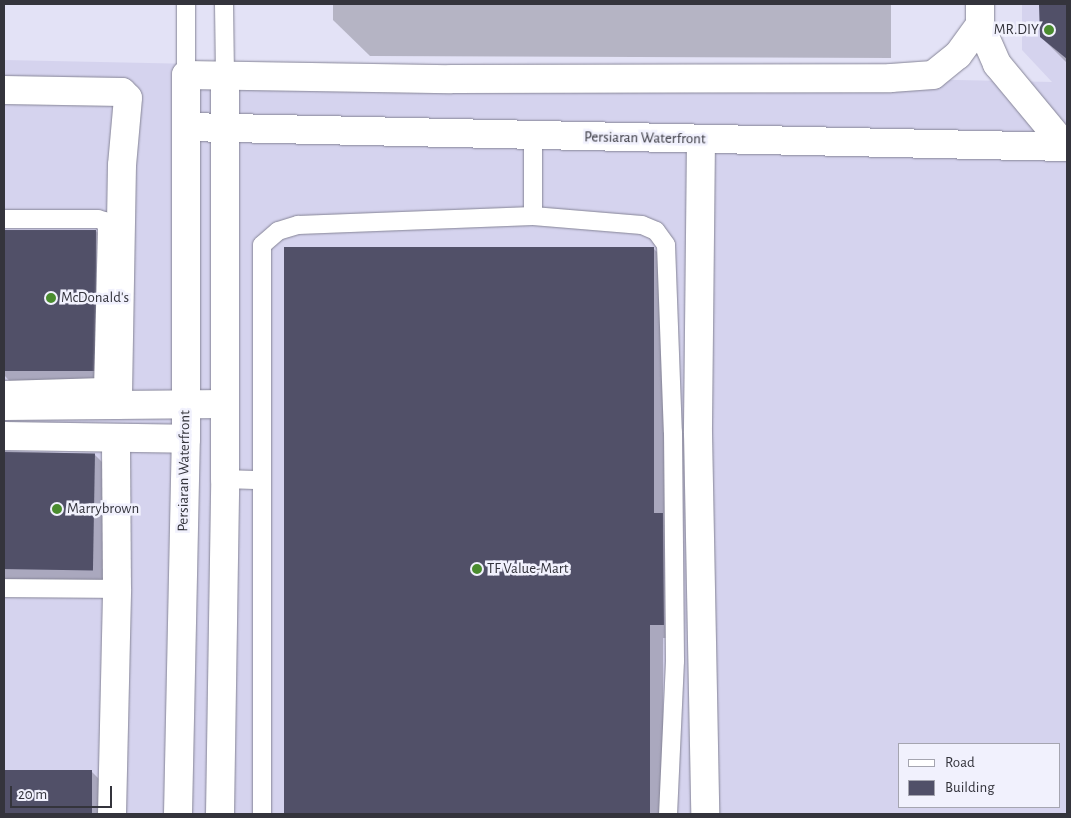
<!DOCTYPE html>
<style>
body{margin:0}
#map{position:relative;width:1071px;height:818px;overflow:hidden;background:#e3e2f6;font-family:"Alegreya Sans",sans-serif}
div>[style]{position:absolute}
.built>*{inset:0;background:#d5d3ee}
.shadow>*{inset:0;background:#0003}
.building>*{inset:0;background:#515068;transform-origin:0 0}
.roads{filter:drop-shadow(0 0 1px #858496) drop-shadow(0 0 1px #858496)}
.lane>*{height:18px;margin:-9px;padding:0 9px;transform-origin:9px;border-radius:9px;background:#fff}
.street>*{height:28px;margin:-14px;padding:0 14px;transform-origin:14px;border-radius:14px;background:#fff}
.secondary>*{height:28px;margin:-14px;padding:0 14px;transform-origin:14px;border-radius:14px;background:#fff}
.dots>*{width:14px;height:14px;translate:-50% -50%;box-sizing:border-box;border:2px solid #f1f1fd;border-radius:50%}
span{translate:-50% -50%;white-space:nowrap;text-align:center;line-height:1.15;-webkit-text-stroke:5px #f1f1fd;paint-order:stroke}
.poi-label{font-size:15px;color:#34343c}
.right{translate:-100% -50%;text-align:right}
.left{translate:0 -50%;text-align:left}
.street-label{font-size:15px;color:#34343c}
.frame{position:absolute;inset:0;border:5px solid #34343c;pointer-events:none}
.legend{position:absolute;left:898px;top:743px;width:162px;height:65px;box-sizing:border-box;background:#f1f1fd;border:1px solid #a5a5b0;margin:0;padding:6px 9px;list-style:none;font-size:15px;color:#34343c}
.legend li{display:flex;align-items:center;gap:10px;height:25px}
.legend b{width:25px;border:1px solid #a5a5b0}
.scale{position:absolute;left:10px;top:786px;width:102px;height:22px;box-sizing:border-box;border:2px solid #34343c;border-top:0;padding-left:6px;font-size:15px;line-height:18px;white-space:nowrap;color:#34343c;-webkit-text-stroke:4px #f1f1fd;paint-order:stroke}
</style>
<div id="map">
<div class="built">
<i style="clip-path:polygon(evenodd,1022px 4px,1067px 4px,1067px 814px,4px 814px,4px 60px,1052px 82px,1022px 50px,1022px 4px,900px 744px,1060px 744px,1060px 807px,900px 807px,900px 744px)"></i>
</div>
<div class="shadow">
<i style="clip-path:polygon(333px 4px,891px 4px,891px 58px,370px 56px,333px 20px)"></i>
<i style="clip-path:polygon(1040px 4px,1067px 4px,1067px 63px,1041px 37px)"></i>
<i style="clip-path:polygon(4px 230px,96px 231px,115px 250px,112px 388px,18px 390px,4px 375px)"></i>
<i style="clip-path:polygon(285px 248px,653px 248px,667px 262px,677px 638px,663px 638px,663px 814px,286px 814px)"></i>
<i style="clip-path:polygon(4px 451px,94px 454px,114px 474px,113px 588px,4px 590px)"></i>
<i style="clip-path:polygon(4px 772px,92px 772px,111px 791px,111px 814px,4px 814px)"></i>
</div>
<div class="building">
<i style="clip-path:polygon(1039px 4px,1067px 4px,1067px 59px,1040px 37px)"></i>
<i style="left:4px;top:230px;width:92px;height:141px"></i>
<i style="clip-path:polygon(284px 247px,654px 247px,654px 513px,663px 513px,664px 625px,650px 625px,650px 814px,284px 814px)"></i>
<i style="left:4px;top:452px;width:91px;height:117px;rotate:1deg"></i>
<i style="left:92px;top:770px;width:44px;height:88px;rotate:90deg"></i>
</div>
<div class="roads">
<div class="lane">
<i style="left:224px;top:4px;width:72px;rotate:89.2deg"></i>
<i style="left:186px;top:75px;width:71px;rotate:-90deg"></i>
<i style="left:533px;top:216px;width:81px;rotate:-90deg"></i>
<i style="left:4px;top:219px;width:94px"></i>
<i style="left:98px;top:219px;width:6px;rotate:18deg"></i>
<i style="left:104px;top:221px;width:7px;rotate:63deg"></i>
<i style="left:107px;top:227px;width:160px;rotate:91.4deg"></i>
<i style="left:103px;top:387px;width:99px;rotate:178.3deg"></i>
<i style="left:225px;top:479px;width:36px;rotate:2deg"></i>
<i style="left:4px;top:588px;width:113px;rotate:0.5deg"></i>
<i style="left:262px;top:814px;width:569px;rotate:-90deg"></i>
<i style="left:262px;top:245px;width:21px;rotate:-41deg"></i>
<i style="left:278px;top:231px;width:21px;rotate:-17deg"></i>
<i style="left:298px;top:225px;width:235px;rotate:-2.2deg"></i>
<i style="left:533px;top:216px;width:109px;rotate:4.7deg"></i>
<i style="left:642px;top:225px;width:15px;rotate:23deg"></i>
<i style="left:656px;top:231px;width:17px;rotate:54deg"></i>
<i style="left:666px;top:245px;width:187px;rotate:87.9deg"></i>
<i style="left:673px;top:432px;width:229px;rotate:89.5deg"></i>
<i style="left:675px;top:661px;width:153px;rotate:92.6deg"></i>
</div>
<div class="street">
<i style="left:4px;top:90px;width:118px;rotate:1deg"></i>
<i style="left:122px;top:92px;width:8px;rotate:45deg"></i>
<i style="left:128px;top:98px;width:67px;rotate:95.1deg"></i>
<i style="left:122px;top:165px;width:240px;rotate:91deg"></i>
<i style="left:701px;top:139px;width:294px;rotate:90.6deg"></i>
<i style="left:698px;top:433px;width:381px;rotate:88.9deg"></i>
<i style="left:4px;top:406px;width:221px;rotate:-0.5deg"></i>
<i style="left:4px;top:436px;width:182px;rotate:0.9deg"></i>
<i style="left:112px;top:814px;width:225px;rotate:-88.7deg"></i>
<i style="left:117px;top:589px;width:150px;rotate:-90.4deg"></i>
</div>
<div class="secondary">
<i style="left:980px;top:4px;width:21px;rotate:90deg"></i>
<i style="left:980px;top:25px;width:43px;rotate:66.4deg"></i>
<i style="left:997px;top:64px;width:108px;rotate:50.3deg"></i>
<i style="left:186px;top:127px;width:881px;rotate:1.3deg"></i>
<i style="left:178px;top:814px;width:375px;rotate:-88.8deg"></i>
<i style="left:186px;top:439px;width:364px;rotate:-90deg"></i>
<i style="left:186px;top:75px;width:265px;rotate:0.9deg"></i>
<i style="left:451px;top:79px;width:440px;rotate:-0.1deg"></i>
<i style="left:891px;top:78px;width:42px;rotate:-4.1deg"></i>
<i style="left:933px;top:75px;width:32px;rotate:-39deg"></i>
<i style="left:958px;top:55px;width:37px;rotate:-54deg"></i>
<i style="left:220px;top:814px;width:335px;rotate:-89.1deg"></i>
<i style="left:225px;top:479px;width:403px;rotate:-90deg"></i>
</div>
</div>
<div class="dots">
<i style="left:1049px;top:30px;background:#4a8c2f"></i>
<i style="left:51px;top:298px;background:#4a8c2f"></i>
<i style="left:57px;top:509px;background:#4a8c2f"></i>
<i style="left:477px;top:569px;background:#4a8c2f"></i>
</div>
<div class="poi-label">
<span class="right" style="left:1039px;top:30px">MR.DIY</span>
<span class="left" style="left:61px;top:298px">McDonald's</span>
<span class="left" style="left:67px;top:509px">Marrybrown</span>
<span class="left" style="left:487px;top:569px">TF Value-Mart</span>
</div>
<div class="street-label">
<span style="left:645px;top:138px;rotate:1deg">Persiaran Waterfront</span>
<span style="left:184px;top:471px;rotate:-89deg">Persiaran Waterfront</span>
</div>
<div class="frame"></div>
<ul class="legend">
<li><b style="height:6px;background:#fff"></b>Road</li>
<li><b style="height:14px;background:#515068"></b>Building</li>
</ul>
<div class="scale">20 m</div>
</div>
